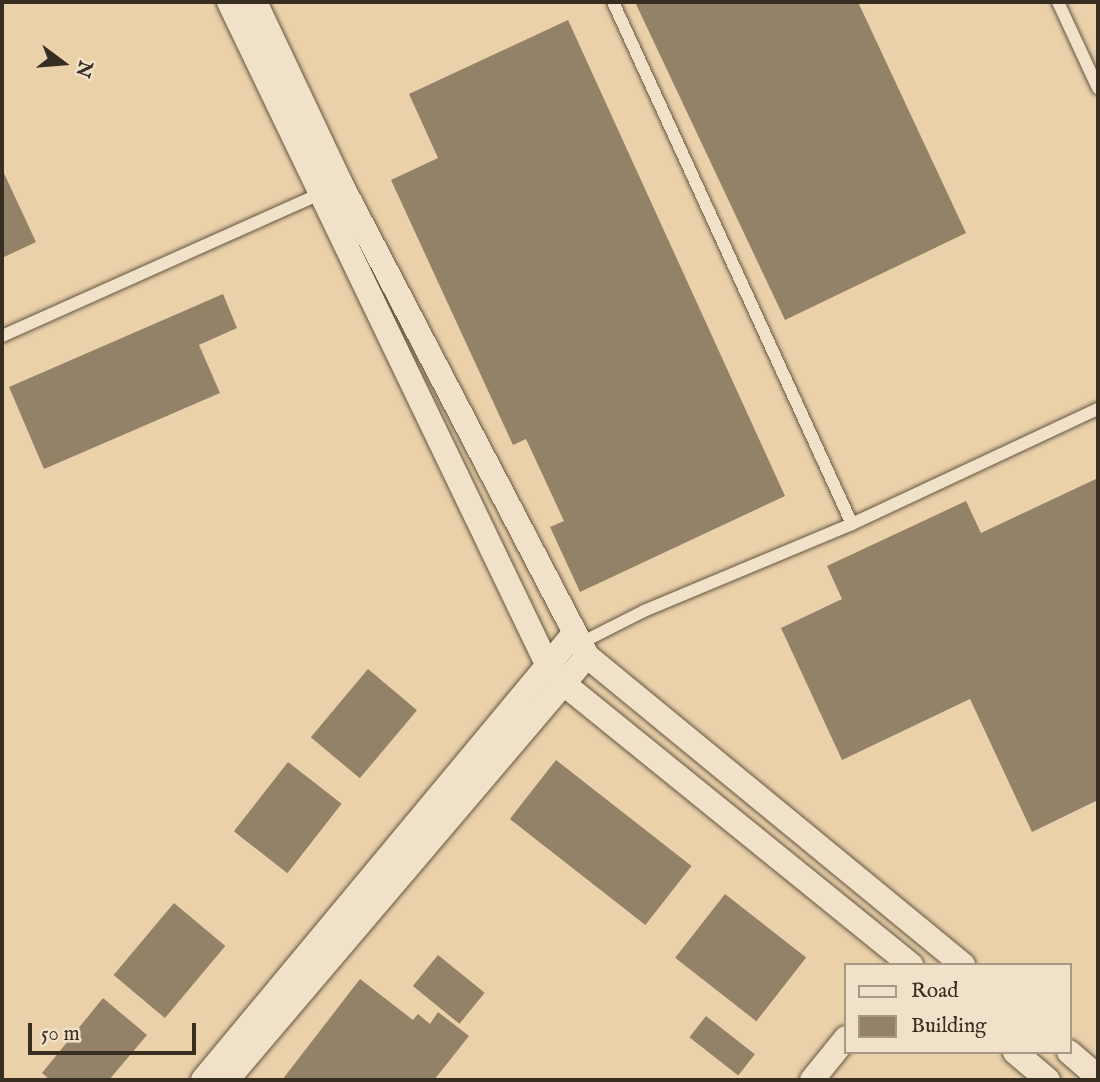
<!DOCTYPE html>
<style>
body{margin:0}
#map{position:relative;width:1100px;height:1082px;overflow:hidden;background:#ead1aa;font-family:"IM FELL English",serif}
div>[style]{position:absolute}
.building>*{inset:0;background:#948268;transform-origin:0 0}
.roads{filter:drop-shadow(0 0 2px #645642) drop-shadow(0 0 2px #645642)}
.lane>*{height:12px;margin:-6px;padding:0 6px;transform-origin:6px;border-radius:6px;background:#f1e1c8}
.street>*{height:24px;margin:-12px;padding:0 12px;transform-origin:12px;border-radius:12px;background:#f1e1c8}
span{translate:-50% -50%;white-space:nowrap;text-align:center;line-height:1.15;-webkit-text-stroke:5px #f1e1c8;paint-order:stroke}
.frame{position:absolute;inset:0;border:4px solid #372d20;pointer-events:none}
.legend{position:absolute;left:844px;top:963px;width:228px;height:91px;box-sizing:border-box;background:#f1e1c8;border:2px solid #a79985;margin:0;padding:9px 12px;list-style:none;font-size:21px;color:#372d20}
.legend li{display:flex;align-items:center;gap:14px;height:35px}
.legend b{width:35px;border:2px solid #a79985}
.north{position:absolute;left:28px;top:28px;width:70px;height:70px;-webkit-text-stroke:5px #f1e1c8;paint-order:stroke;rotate:106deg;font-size:19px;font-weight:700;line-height:28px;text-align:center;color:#372d20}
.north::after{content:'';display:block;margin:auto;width:24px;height:32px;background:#372d20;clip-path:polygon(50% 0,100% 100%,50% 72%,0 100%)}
.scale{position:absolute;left:28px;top:1023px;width:168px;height:32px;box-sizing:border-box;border:4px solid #372d20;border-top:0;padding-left:9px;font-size:21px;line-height:24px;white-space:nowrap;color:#372d20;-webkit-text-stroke:5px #f1e1c8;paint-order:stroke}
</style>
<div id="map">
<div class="building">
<i style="clip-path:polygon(635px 2px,858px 2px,966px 233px,785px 320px)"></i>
<i style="clip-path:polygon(568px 20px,785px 496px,580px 592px,550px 527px,564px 521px,526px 439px,513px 445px,391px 180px,438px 158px,409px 94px)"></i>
<i style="clip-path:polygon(2px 169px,36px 242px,2px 258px)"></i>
<i style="clip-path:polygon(223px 294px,237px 328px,199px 345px,220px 393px,44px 469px,9px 387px)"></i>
<i style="clip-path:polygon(1098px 478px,1098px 800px,1032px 832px,970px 699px,842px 760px,781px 628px,842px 599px,827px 566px,966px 501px,981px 533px)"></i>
<i style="left:368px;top:669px;width:64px;height:89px;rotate:40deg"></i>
<i style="left:556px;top:760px;width:172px;height:75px;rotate:38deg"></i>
<i style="left:288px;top:762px;width:68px;height:88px;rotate:38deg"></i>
<i style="left:725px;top:894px;width:103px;height:81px;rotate:38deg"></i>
<i style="left:174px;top:903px;width:67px;height:94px;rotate:40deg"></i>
<i style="left:438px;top:955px;width:60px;height:40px;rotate:39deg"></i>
<i style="clip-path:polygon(360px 979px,413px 1020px,418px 1014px,430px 1024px,438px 1012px,469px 1036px,434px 1080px,282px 1080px)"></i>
<i style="clip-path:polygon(103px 998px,147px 1035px,109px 1080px,50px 1080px,42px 1073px)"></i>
<i style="left:706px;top:1016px;width:62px;height:27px;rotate:38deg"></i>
</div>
<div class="roads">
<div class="lane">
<i style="left:613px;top:2px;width:574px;rotate:65.4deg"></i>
<i style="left:1058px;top:2px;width:95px;rotate:65.1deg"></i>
<i style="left:2px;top:336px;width:353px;rotate:-24.1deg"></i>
<i style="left:579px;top:644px;width:73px;rotate:-26.9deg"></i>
<i style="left:644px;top:611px;width:225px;rotate:-22.7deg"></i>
<i style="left:852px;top:524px;width:272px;rotate:-25.1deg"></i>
</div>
<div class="street">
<i style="left:229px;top:2px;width:734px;rotate:64.34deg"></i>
<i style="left:547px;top:664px;width:26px;rotate:50deg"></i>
<i style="left:564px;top:684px;width:447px;rotate:39deg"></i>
<i style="left:255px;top:2px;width:201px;rotate:64.7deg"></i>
<i style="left:341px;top:184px;width:532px;rotate:62.47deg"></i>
<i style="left:587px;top:656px;width:487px;rotate:39.4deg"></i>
<i style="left:1015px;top:1052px;width:43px;rotate:40.3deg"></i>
<i style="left:1069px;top:1052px;width:38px;rotate:41deg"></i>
<i style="left:203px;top:1080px;width:579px;rotate:-50.26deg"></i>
<i style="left:227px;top:1080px;width:556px;rotate:-49.67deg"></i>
<i style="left:812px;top:1080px;width:54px;rotate:-51deg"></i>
</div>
</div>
<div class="frame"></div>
<ul class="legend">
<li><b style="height:9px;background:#f1e1c8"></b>Road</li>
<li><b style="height:19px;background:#948268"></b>Building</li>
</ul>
<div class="north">N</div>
<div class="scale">50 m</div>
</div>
